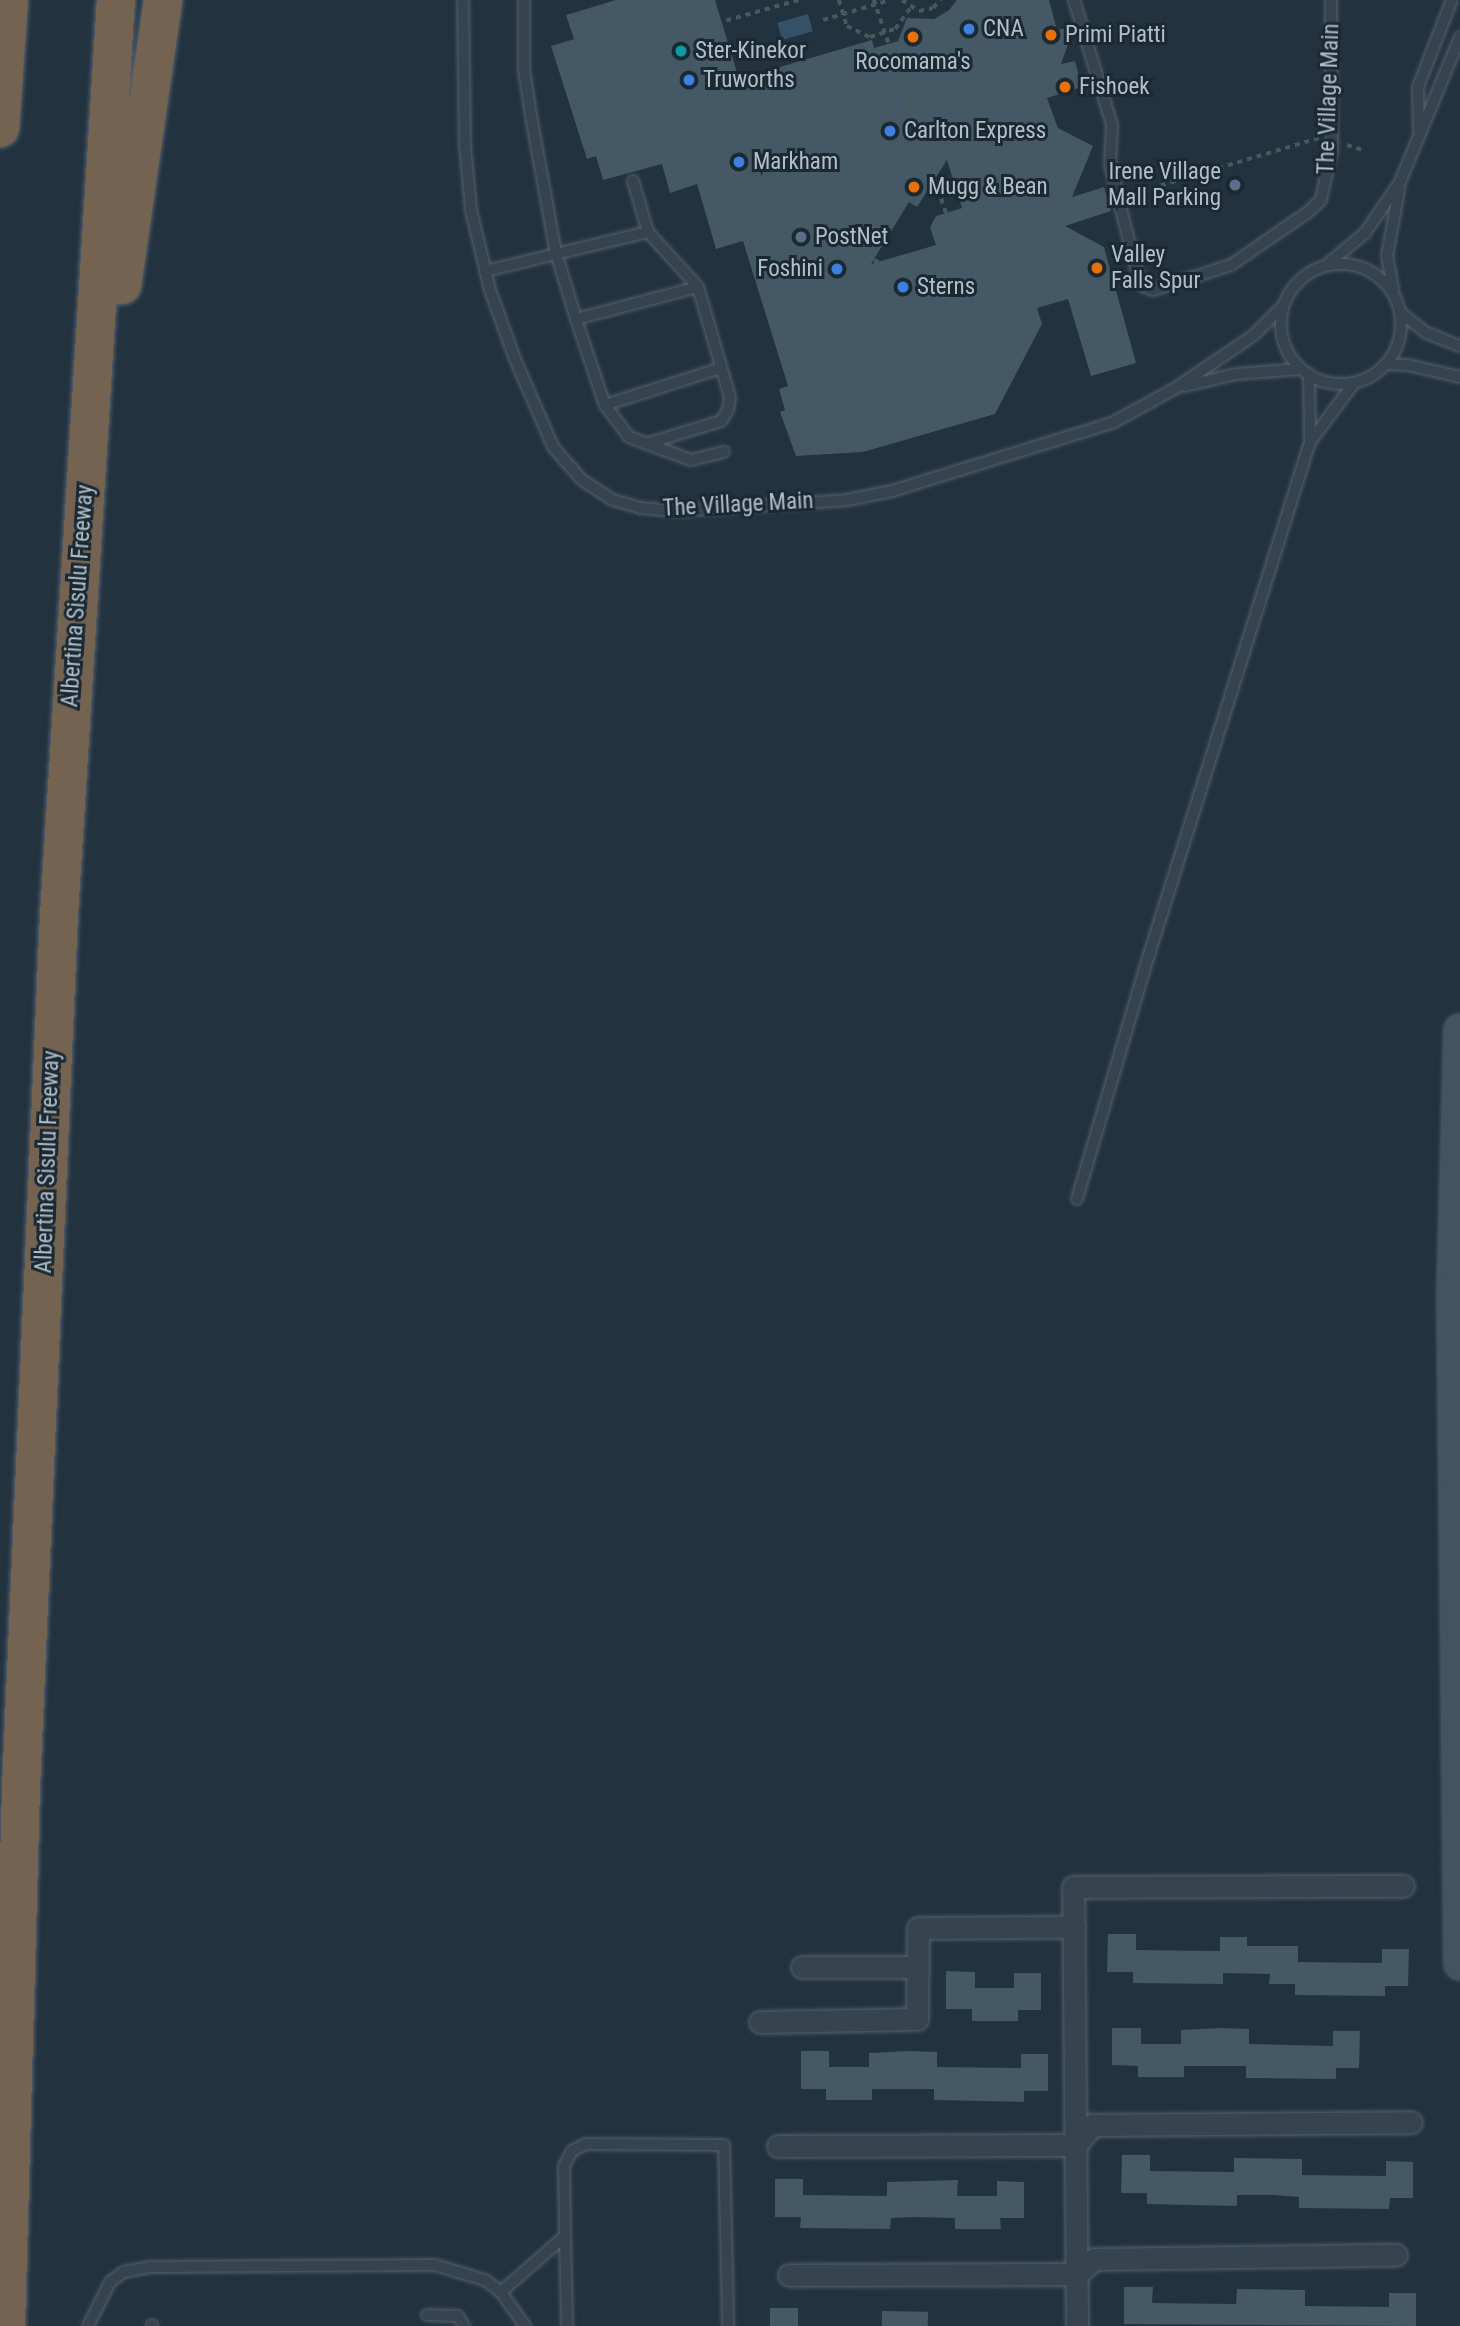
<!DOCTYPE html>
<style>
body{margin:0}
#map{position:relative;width:1460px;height:2326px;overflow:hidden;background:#22323f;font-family:"Roboto Condensed",sans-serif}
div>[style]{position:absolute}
.water>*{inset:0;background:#345167;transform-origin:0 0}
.building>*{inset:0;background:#455865;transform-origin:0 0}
.path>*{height:3.5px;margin-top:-1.75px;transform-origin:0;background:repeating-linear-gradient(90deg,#425c5b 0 5px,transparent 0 10px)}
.roads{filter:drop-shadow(0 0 2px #54616d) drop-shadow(0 0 2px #54616d)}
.lane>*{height:10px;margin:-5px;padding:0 5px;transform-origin:5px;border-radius:5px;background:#36444f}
.lane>.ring{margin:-5px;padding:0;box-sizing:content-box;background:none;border:10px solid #36444f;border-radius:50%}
.street>*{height:21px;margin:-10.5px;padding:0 10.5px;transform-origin:10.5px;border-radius:10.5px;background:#36444f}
.secondary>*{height:30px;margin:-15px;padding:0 15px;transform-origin:15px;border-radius:15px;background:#445362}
.highway>*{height:38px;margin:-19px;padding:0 19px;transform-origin:19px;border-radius:19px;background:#756352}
.dots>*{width:19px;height:19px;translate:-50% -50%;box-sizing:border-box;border:4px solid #1b2933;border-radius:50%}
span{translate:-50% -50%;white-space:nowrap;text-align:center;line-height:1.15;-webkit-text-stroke:6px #1b2933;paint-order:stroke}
.poi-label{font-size:23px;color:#b2beca}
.left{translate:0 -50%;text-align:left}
.right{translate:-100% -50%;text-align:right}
.street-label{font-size:23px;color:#b2beca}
</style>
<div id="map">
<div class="water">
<i style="left:808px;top:14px;width:18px;height:32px;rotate:74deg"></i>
</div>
<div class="building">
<i style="clip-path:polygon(evenodd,616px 0,715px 0,739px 79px,872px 40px,874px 48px,898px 41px,907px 18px,934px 19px,949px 10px,957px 0,1049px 0,1057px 30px,1067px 28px,1070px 39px,1061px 64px,1075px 61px,1082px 87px,1047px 98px,1058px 128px,1093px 146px,1072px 197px,1104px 187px,1111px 211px,1065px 226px,1104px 247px,1136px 363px,1091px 376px,1068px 299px,1037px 308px,1042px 324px,995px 414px,863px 452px,796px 456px,780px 412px,785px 410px,779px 389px,788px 386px,743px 241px,716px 249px,697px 184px,670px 193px,662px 164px,603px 180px,596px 156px,587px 159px,551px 46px,574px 39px,566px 15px,616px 0,947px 160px,962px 208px,936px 216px,930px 227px,936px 245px,871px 264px,909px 202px,917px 207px,947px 160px)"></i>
<i style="clip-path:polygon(1108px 1934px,1136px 1934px,1136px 1950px,1220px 1951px,1220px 1937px,1247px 1937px,1247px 1946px,1298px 1946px,1298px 1962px,1382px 1963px,1382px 1949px,1409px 1949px,1408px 1986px,1385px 1986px,1385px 1996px,1295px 1995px,1295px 1984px,1269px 1984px,1270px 1974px,1223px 1973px,1223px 1984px,1133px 1983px,1133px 1972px,1107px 1972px)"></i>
<i style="clip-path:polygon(946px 1971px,975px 1972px,975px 1988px,1014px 1988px,1014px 1973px,1041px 1973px,1041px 2010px,1018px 2010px,1018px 2021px,972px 2021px,972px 2009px,946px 2009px)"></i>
<i style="clip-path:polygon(1112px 2028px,1141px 2028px,1141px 2044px,1181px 2044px,1181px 2030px,1221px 2028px,1249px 2029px,1249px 2044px,1333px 2046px,1333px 2031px,1360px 2031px,1359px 2068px,1336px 2068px,1336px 2079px,1246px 2078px,1246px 2066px,1184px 2066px,1184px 2077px,1138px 2077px,1138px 2066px,1112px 2065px)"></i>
<i style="clip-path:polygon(801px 2051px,829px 2051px,829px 2067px,869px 2067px,869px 2053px,909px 2051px,937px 2052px,937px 2067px,1021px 2068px,1021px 2054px,1048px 2054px,1048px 2091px,1024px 2091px,1024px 2102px,934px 2100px,934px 2089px,872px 2089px,872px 2100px,826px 2100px,826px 2089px,801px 2089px)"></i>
<i style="clip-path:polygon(1122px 2155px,1150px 2155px,1150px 2171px,1234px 2172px,1234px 2158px,1302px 2159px,1302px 2175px,1386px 2176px,1386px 2161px,1413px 2162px,1413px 2198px,1390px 2198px,1389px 2209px,1299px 2208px,1299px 2197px,1274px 2195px,1237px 2195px,1237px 2206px,1147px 2204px,1147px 2193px,1121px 2193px)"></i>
<i style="clip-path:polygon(775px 2179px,803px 2179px,803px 2195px,887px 2196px,887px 2182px,958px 2180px,957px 2196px,997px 2196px,997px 2181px,1024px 2182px,1024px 2218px,1000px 2218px,1001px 2229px,955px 2229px,955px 2218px,914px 2217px,891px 2218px,890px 2229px,800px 2228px,801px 2217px,775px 2217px)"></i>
<i style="clip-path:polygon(1124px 2287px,1153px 2287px,1152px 2303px,1236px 2304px,1237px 2289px,1305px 2290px,1305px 2306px,1389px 2307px,1389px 2293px,1416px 2293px,1416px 2326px,1124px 2324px)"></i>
<i style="left:770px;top:2308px;width:28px;height:18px"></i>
<i style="left:882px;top:2311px;width:46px;height:15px;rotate:1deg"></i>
</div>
<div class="path">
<i style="left:700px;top:0;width:99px;rotate:73deg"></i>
<i style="left:729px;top:95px;width:41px;rotate:67.2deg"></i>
<i style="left:745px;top:133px;width:71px;rotate:53deg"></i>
<i style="left:788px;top:190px;width:35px;rotate:45deg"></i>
<i style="left:813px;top:215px;width:56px;rotate:38.5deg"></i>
<i style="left:857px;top:250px;width:38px;rotate:30deg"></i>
<i style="left:839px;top:0;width:27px;rotate:73deg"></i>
<i style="left:847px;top:26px;width:25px;rotate:26deg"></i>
<i style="left:870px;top:37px;width:26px;rotate:-18deg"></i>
<i style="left:895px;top:29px;width:26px;rotate:-54deg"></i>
<i style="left:874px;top:0;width:225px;rotate:71.3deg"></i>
<i style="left:902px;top:0;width:20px;rotate:33deg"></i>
<i style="left:919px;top:11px;width:14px;rotate:-12deg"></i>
<i style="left:933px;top:8px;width:11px;rotate:-49deg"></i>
<i style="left:823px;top:20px;width:70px;rotate:-16.6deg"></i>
<i style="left:707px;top:26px;width:95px;rotate:-15.9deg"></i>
<i style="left:729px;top:95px;width:56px;rotate:-16.5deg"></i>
<i style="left:1347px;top:145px;width:16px;rotate:18deg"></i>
<i style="left:1132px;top:194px;width:195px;rotate:-16.7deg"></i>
</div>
<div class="roads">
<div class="lane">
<i style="left:463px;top:0;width:145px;rotate:89.2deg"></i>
<i style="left:465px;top:145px;width:65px;rotate:84.7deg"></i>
<i style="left:471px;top:210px;width:82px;rotate:76.6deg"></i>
<i style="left:490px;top:290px;width:73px;rotate:70.1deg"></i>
<i style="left:515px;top:359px;width:96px;rotate:66.6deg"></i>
<i style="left:553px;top:447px;width:44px;rotate:48.7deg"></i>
<i style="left:582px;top:480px;width:37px;rotate:33deg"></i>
<i style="left:613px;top:500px;width:29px;rotate:16deg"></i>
<i style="left:641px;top:508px;width:38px;rotate:5deg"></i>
<i style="left:679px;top:511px;width:168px;rotate:-3.7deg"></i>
<i style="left:847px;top:500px;width:46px;rotate:-11.3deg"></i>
<i style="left:892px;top:491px;width:230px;rotate:-17.2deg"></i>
<i style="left:1112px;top:423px;width:73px;rotate:-28.7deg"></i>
<i style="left:1176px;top:388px;width:94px;rotate:-34.2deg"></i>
<i style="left:1254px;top:335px;width:42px;rotate:-45deg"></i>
<i style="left:524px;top:0;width:69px;rotate:90deg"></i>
<i style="left:524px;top:69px;width:48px;rotate:81.5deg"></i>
<i style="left:531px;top:116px;width:139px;rotate:79.7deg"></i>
<i style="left:556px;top:253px;width:69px;rotate:73.1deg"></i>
<i style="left:1074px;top:0;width:131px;rotate:73.1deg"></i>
<i style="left:1112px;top:125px;width:39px;rotate:93deg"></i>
<i style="left:1110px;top:164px;width:100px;rotate:76.1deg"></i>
<i style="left:1134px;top:261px;width:27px;rotate:70deg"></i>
<i style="left:1143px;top:286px;width:11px;rotate:22deg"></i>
<i style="left:1153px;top:290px;width:82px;rotate:-17.8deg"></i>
<i style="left:1231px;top:265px;width:93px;rotate:-34.5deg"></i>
<i style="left:1308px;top:212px;width:18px;rotate:-43deg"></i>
<i style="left:1321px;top:200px;width:52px;rotate:-77.8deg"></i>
<i style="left:1332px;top:149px;width:149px;rotate:-90.4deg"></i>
<i style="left:1419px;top:130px;width:43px;rotate:-91.3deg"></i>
<i style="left:1418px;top:87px;width:93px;rotate:-68.7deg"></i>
<i style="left:633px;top:181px;width:53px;rotate:73.6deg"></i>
<i style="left:648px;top:232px;width:74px;rotate:47.7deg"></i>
<i style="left:698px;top:287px;width:115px;rotate:73.8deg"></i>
<i style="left:730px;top:397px;width:13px;rotate:99deg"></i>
<i style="left:728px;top:410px;width:13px;rotate:122deg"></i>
<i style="left:721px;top:421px;width:78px;rotate:163deg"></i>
<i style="left:1329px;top:263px;width:47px;rotate:-39.8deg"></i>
<i style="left:1365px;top:233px;width:62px;rotate:-55.5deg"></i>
<i style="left:1400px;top:182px;width:157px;rotate:-67.5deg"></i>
<i class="ring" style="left:1281px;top:264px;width:110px;height:110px"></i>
<i style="left:485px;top:271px;width:168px;rotate:-13.5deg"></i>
<i style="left:698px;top:287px;width:126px;rotate:165.3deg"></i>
<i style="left:576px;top:319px;width:91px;rotate:71.4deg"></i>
<i style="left:605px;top:405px;width:40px;rotate:53deg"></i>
<i style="left:629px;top:437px;width:66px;rotate:20.4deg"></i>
<i style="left:691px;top:460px;width:34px;rotate:-14deg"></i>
<i style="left:1393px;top:289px;width:34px;rotate:-100deg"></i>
<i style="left:1387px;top:256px;width:68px;rotate:-79.8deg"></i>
<i style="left:1401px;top:313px;width:33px;rotate:38deg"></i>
<i style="left:1427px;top:333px;width:35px;rotate:22deg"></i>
<i style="left:1386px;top:364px;width:22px;rotate:3deg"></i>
<i style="left:1408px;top:365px;width:53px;rotate:13deg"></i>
<i style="left:1185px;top:386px;width:52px;rotate:-13.2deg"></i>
<i style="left:1236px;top:374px;width:65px;rotate:-4.4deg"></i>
<i style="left:605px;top:405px;width:122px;rotate:-17.7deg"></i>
<i style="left:1310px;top:442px;width:74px;rotate:-53.3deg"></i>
<i style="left:1077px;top:1199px;width:251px;rotate:-73.6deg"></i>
<i style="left:1148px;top:958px;width:541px;rotate:-72.57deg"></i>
<i style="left:1310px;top:442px;width:68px;rotate:-90.8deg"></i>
<i style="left:565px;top:2236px;width:90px;rotate:88.7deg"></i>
<i style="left:501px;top:2292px;width:85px;rotate:-41.2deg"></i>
<i style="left:565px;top:2236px;width:70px;rotate:-90.8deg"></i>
<i style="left:564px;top:2166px;width:17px;rotate:-62deg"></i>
<i style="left:572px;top:2151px;width:16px;rotate:-27deg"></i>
<i style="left:586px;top:2144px;width:138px;rotate:0.4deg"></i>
<i style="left:724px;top:2145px;width:181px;rotate:88.7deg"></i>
<i style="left:427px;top:2315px;width:31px;rotate:2deg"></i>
<i style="left:458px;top:2316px;width:12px;rotate:59deg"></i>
<i style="left:152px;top:2325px;width:1px;rotate:90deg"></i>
<i style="left:88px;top:2326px;width:49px;rotate:-63.4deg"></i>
<i style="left:110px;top:2282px;width:17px;rotate:-36deg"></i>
<i style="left:124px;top:2272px;width:25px;rotate:-11deg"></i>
<i style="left:149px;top:2267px;width:286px;rotate:-0.4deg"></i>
<i style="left:435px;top:2265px;width:52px;rotate:16.7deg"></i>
<i style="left:485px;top:2280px;width:20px;rotate:37deg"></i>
<i style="left:501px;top:2292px;width:42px;rotate:54.8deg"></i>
</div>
<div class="street">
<i style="left:802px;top:1967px;width:116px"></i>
<i style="left:760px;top:2022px;width:157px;rotate:-1.1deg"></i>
<i style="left:917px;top:2019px;width:91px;rotate:-89.4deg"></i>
<i style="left:918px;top:1928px;width:156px;rotate:-0.4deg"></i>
<i style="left:778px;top:2146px;width:298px;rotate:-0.2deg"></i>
<i style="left:1076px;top:2145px;width:26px;rotate:-51deg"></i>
<i style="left:1092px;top:2125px;width:319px;rotate:-0.5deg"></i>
<i style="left:789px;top:2275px;width:288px;rotate:-0.2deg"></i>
<i style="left:1077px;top:2274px;width:23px;rotate:-41deg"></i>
<i style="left:1094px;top:2259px;width:302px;rotate:-0.8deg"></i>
<i style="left:1077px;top:2326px;width:439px;rotate:-90.5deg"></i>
<i style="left:1073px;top:1887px;width:330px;rotate:-0.2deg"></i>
</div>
<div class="secondary">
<i style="left:1460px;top:1030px;width:260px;rotate:91.5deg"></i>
<i style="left:1453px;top:1290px;width:674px;rotate:89.4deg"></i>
</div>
<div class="highway">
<i style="left:0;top:128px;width:128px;rotate:-86deg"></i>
<i style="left:122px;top:285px;width:288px;rotate:-81.8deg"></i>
<i style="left:6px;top:2326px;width:538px;rotate:-88.4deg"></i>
<i style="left:21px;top:1788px;width:874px;rotate:-87.51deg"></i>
<i style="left:59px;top:915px;width:917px;rotate:-86.44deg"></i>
</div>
</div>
<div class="dots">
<i style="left:969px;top:29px;background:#3f7fe0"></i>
<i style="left:1051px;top:35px;background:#e8710a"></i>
<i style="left:913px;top:37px;background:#e8710a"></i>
<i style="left:681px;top:51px;background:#0f9aa8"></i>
<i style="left:689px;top:80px;background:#3f7fe0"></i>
<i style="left:1065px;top:87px;background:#e8710a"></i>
<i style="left:890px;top:131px;background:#3f7fe0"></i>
<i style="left:739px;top:162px;background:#3f7fe0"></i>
<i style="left:1235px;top:185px;background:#5c6f8a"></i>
<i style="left:914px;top:187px;background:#e8710a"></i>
<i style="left:801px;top:237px;background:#5c6f8a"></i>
<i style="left:1097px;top:268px;background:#e8710a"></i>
<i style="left:837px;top:269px;background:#3f7fe0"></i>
<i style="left:903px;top:287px;background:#3f7fe0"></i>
</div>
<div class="poi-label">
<span class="left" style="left:983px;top:29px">CNA</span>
<span class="left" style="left:1065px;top:35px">Primi Piatti</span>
<span class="left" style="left:695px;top:51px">Ster-Kinekor</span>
<span style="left:913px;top:62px">Rocomama's</span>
<span class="left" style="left:703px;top:80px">Truworths</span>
<span class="left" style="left:1079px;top:87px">Fishoek</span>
<span class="left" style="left:904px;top:131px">Carlton Express</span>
<span class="left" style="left:753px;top:162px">Markham</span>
<span class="right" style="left:1221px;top:185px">Irene Village<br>Mall Parking</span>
<span class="left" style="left:928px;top:187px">Mugg &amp; Bean</span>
<span class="left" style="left:815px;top:237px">PostNet</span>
<span class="left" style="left:1111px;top:268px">Valley<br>Falls Spur</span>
<span class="right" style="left:823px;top:269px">Foshini</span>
<span class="left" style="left:917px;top:287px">Sterns</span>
</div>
<div class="street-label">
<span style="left:1329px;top:99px;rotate:-88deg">The Village Main</span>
<span style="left:738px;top:505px;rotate:-3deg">The Village Main</span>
<span style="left:78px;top:596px;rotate:-86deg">Albertina Sisulu Freeway</span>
<span style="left:48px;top:1162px;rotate:-88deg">Albertina Sisulu Freeway</span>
</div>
</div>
